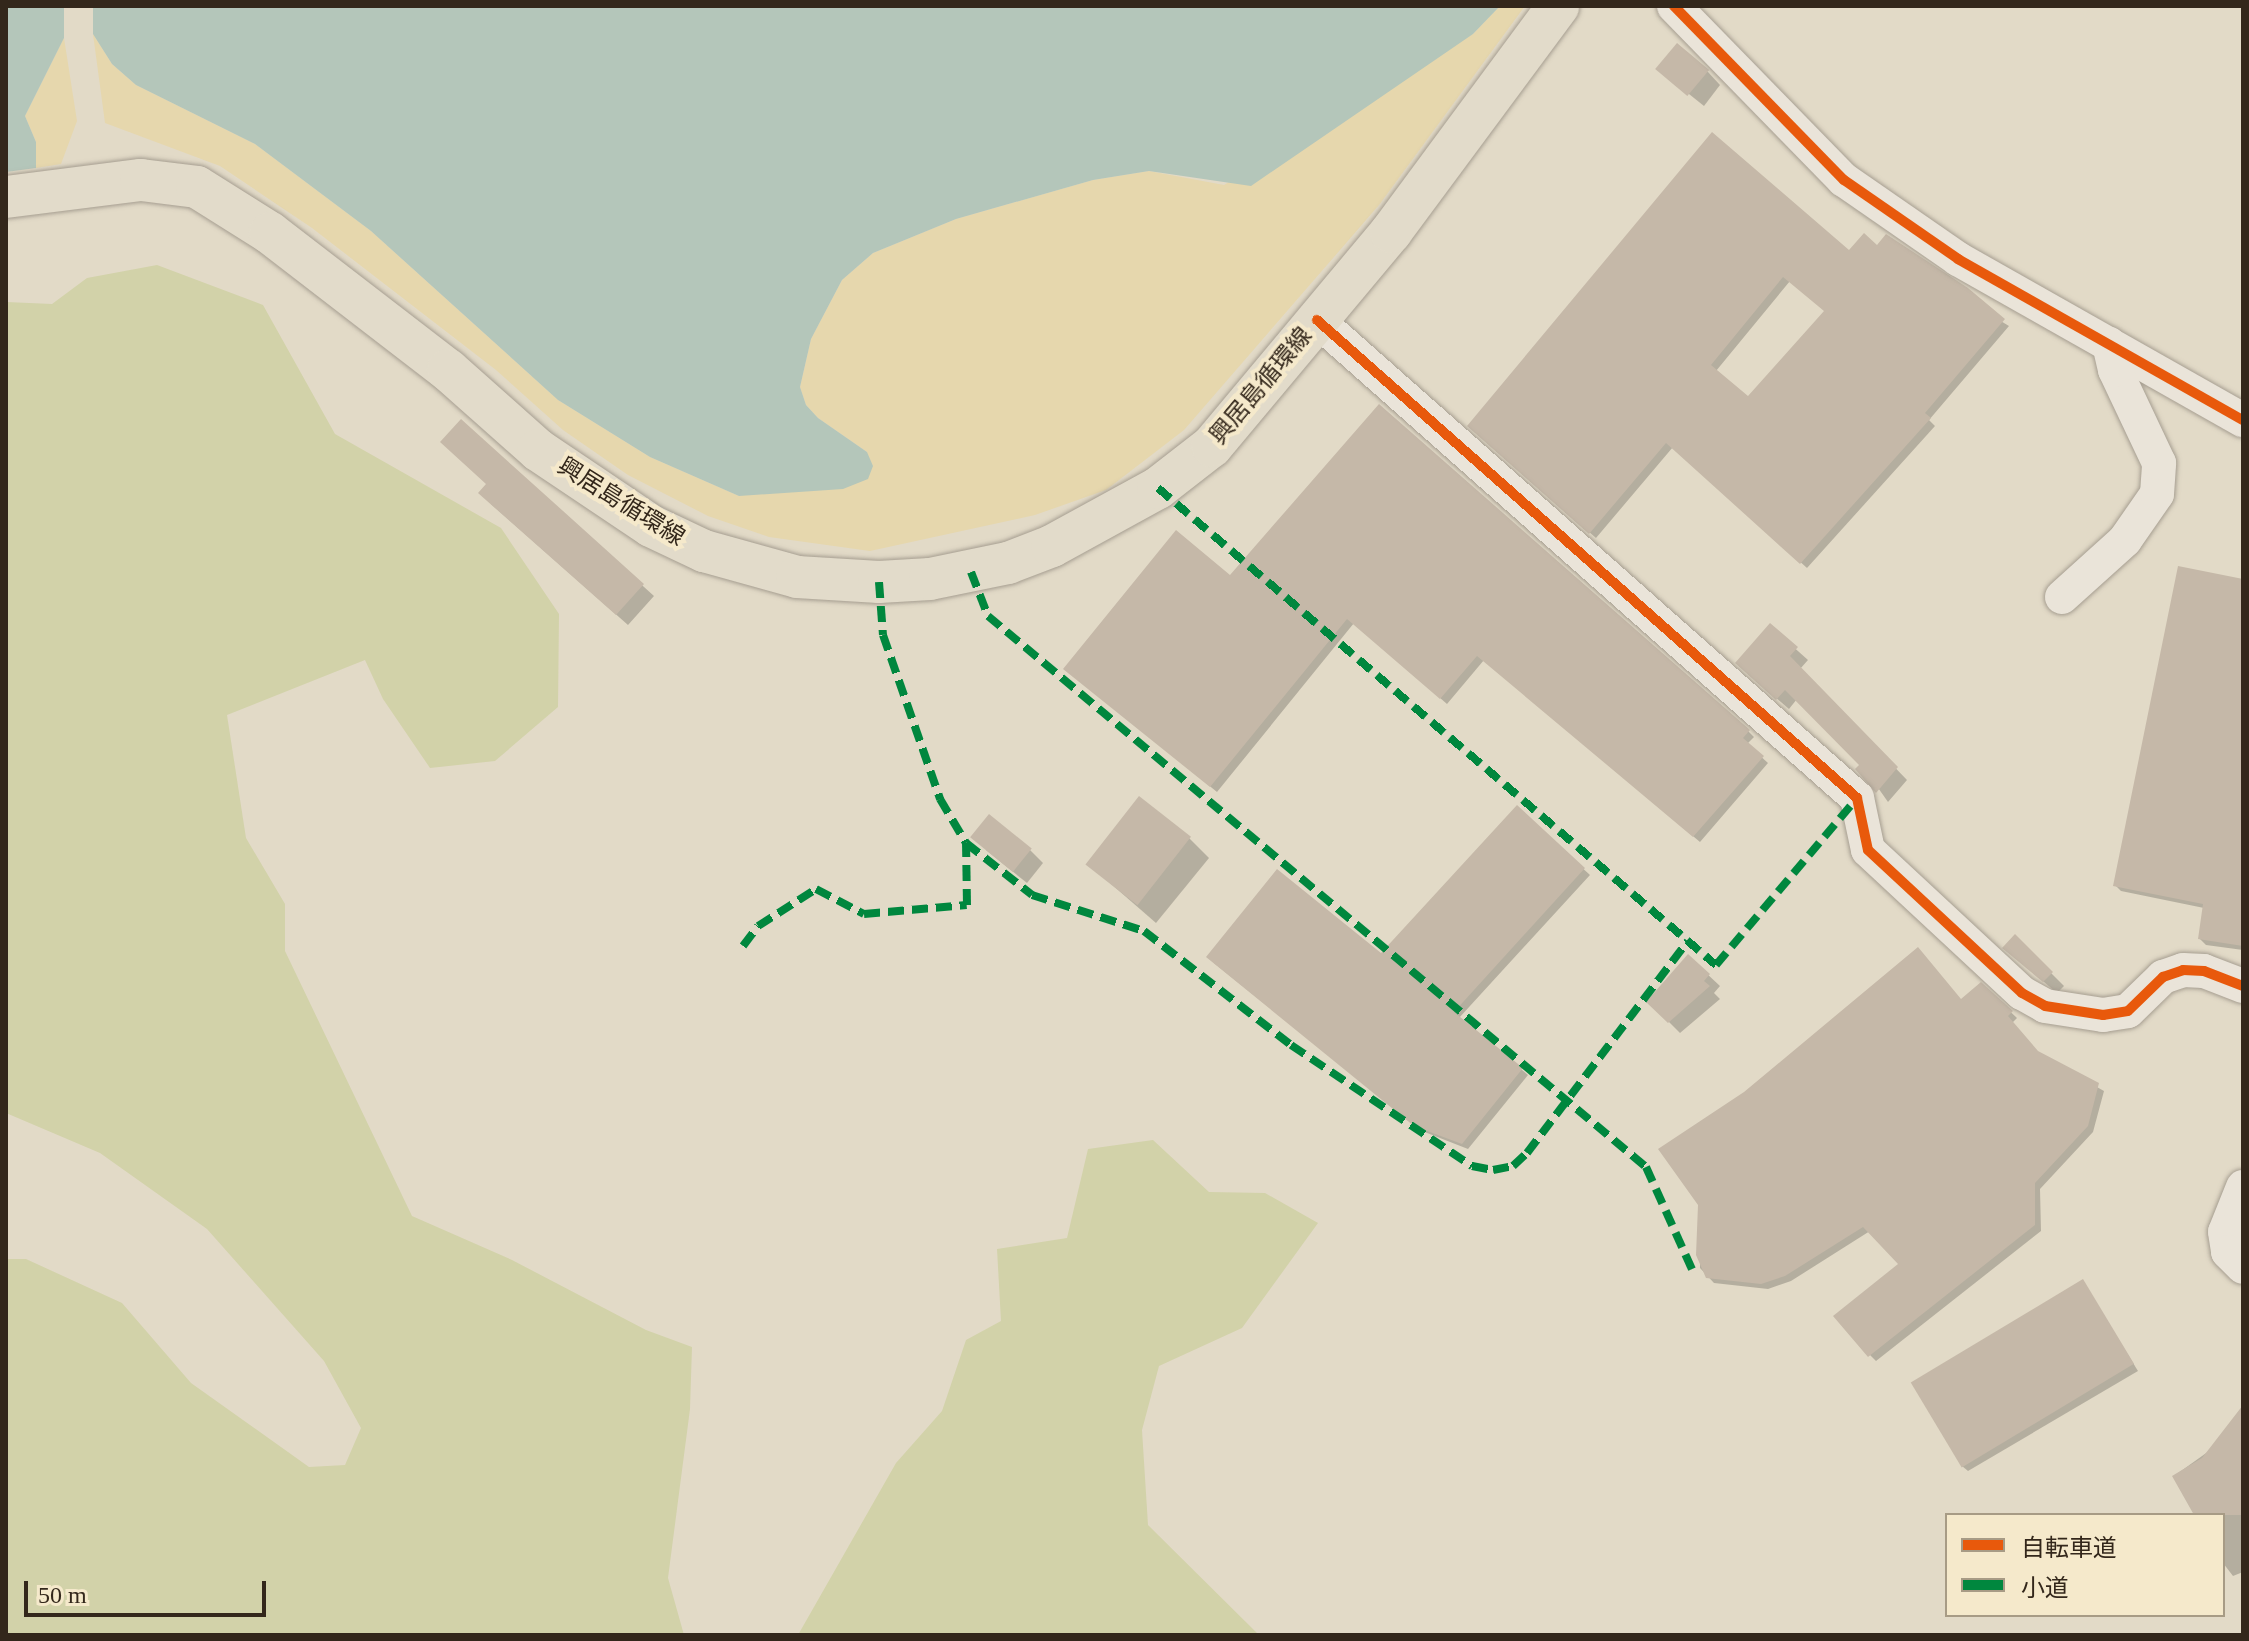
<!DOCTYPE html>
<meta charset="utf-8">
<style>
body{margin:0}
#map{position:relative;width:2249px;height:1641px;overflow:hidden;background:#e2dac7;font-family:"Times New Roman","Noto Sans JP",serif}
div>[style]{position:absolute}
.green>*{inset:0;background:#d2d2a9}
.sand>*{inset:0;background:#e6d7ad}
.water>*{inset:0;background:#b4c6ba}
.shadow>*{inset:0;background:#0003}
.building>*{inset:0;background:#c5b8a8;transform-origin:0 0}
.roads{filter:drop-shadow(0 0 2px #a69e91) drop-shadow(0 0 2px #a69e91)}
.minor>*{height:34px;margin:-17px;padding:0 17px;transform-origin:17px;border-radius:17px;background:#eae4d9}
.major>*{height:42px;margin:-21px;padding:0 21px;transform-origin:21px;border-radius:21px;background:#e2dbca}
.quiet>*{height:8px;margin-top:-4px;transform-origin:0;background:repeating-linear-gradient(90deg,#00873e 0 16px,transparent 0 24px)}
.cycleway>*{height:10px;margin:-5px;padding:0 5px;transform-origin:5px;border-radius:5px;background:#e8590c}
span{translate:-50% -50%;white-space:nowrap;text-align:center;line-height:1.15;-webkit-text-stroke:8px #f5e9cb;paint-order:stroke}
.street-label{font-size:24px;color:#33271b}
.frame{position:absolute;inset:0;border:8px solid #33271b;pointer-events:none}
.legend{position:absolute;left:1945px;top:1513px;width:280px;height:104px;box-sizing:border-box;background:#f5e9cb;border:2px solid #a79b85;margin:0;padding:10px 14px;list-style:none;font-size:24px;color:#33271b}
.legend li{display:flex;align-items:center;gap:16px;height:40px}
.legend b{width:40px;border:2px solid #a79b85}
.scale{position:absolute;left:24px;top:1581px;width:242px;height:36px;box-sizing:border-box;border:4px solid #33271b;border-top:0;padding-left:10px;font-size:24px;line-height:28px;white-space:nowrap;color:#33271b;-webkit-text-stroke:6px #f5e9cb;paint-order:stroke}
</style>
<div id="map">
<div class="green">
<i style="clip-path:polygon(157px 265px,263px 305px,335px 434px,501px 528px,559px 614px,558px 707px,495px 761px,430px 768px,383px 699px,365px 660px,227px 715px,246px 838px,285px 904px,285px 951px,412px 1216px,512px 1260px,646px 1330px,692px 1347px,690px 1409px,668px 1578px,684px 1635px,6px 1635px,6px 1259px,26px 1259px,122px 1303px,191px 1383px,309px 1467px,345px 1465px,361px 1428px,324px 1361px,207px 1229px,100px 1153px,6px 1113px,6px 302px,52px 304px,87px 278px)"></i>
<i style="clip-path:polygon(1153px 1140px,1209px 1192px,1265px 1193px,1318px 1223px,1242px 1328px,1159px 1366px,1142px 1430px,1148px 1525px,1259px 1635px,798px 1635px,896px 1463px,942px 1411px,966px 1340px,1001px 1321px,997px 1249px,1067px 1238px,1088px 1149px)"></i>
</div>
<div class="sand">
<i style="clip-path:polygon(1500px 6px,1525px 6px,1379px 205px,1184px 430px,1106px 490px,1035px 515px,870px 551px,769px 537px,708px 516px,628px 475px,563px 430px,496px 370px,312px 228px,220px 166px,105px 123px,93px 34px,112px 64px,136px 85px,255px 144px,371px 231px,558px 400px,650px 457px,739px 496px,867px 452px,818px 418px,806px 405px,800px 387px,811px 339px,842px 280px,873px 253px,956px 219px,1093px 180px,1149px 171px,1224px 185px,1473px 34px)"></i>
<i style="clip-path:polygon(64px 38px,77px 121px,61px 164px,36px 168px,36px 142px,25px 116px)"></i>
</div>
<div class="water">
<i style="clip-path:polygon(6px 6px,64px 6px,64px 38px,25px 116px,36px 142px,36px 168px,6px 172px)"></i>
<i style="clip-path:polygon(93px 6px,1500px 6px,1473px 34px,1251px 186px,1149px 171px,1093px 180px,956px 219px,873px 253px,842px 280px,811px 339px,800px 387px,806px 405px,818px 418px,867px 452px,873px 466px,868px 479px,843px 489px,739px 496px,650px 457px,558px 400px,371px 231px,255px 144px,136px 85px,112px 64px,93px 34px)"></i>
</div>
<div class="shadow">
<i style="clip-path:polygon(1659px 70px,1708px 72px,1720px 85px,1704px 106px)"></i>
<i style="clip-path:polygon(evenodd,1713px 135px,1849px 253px,1878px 247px,2009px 326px,1929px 420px,1935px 426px,1807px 568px,1673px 447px,1596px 538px,1475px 432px,1713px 135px,1790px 281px,1826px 312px,1748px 399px,1716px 371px,1790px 281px)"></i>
<i style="clip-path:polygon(461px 422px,654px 596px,628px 625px,491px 504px,489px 484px)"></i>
<i style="clip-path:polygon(1231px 577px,1748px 731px,1754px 737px,1747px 744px,1768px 763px,1700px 842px,1484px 660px,1447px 704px,1354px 623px,1217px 792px,1072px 674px)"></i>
<i style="clip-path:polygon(2243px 583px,2243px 950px,2206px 945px,2200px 939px,2204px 908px,2121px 891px,2115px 885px)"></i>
<i style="clip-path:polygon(1770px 626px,1808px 660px,1800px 669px,1907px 780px,1888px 802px,1862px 765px,1797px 699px,1789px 709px,1749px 674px)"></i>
<i style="clip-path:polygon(1517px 808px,1590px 875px,1459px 1018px,1528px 1075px,1468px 1149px,1422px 1131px,1214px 963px,1382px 956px)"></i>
<i style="clip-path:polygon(1189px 838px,1209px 858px,1156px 923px,1087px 863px)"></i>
<i style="clip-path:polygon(986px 850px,1030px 850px,1043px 863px,1027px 883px)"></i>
<i style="clip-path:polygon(2015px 937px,2064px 986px,2057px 993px,2018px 960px)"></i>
<i style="clip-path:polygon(1689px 957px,1720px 986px,1714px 993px,1720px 999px,1680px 1033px,1649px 1002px)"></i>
<i style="clip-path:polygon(1981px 984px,2017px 1018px,2012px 1023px,2038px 1054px,2104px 1091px,2093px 1132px,2040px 1189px,2041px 1231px,1876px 1361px,1870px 1355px,1901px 1264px,1870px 1231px,1791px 1281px,1768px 1289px,1714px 1283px,1700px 1268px,1700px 1205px)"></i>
<i style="clip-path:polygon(2083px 1282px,2138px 1371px,1968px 1471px,1962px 1466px)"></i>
<i style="clip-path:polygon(2243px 1408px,2243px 1572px,2233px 1576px,2223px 1563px,2223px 1515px,2196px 1515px,2174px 1476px,2216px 1446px)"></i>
</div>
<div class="building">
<i style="left:1677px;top:43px;width:42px;height:34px;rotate:40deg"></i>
<i style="clip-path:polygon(evenodd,1712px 132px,1849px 250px,1864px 233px,1877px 245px,1886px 234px,1968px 288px,2005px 319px,1925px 413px,1931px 418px,1800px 564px,1666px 443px,1589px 534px,1467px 426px,1712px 132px,1783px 277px,1824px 311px,1748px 396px,1711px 365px,1783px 277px)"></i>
<i style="clip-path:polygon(1379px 404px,1750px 730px,1743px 738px,1764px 756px,1693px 837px,1477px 656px,1440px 699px,1347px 619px,1210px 787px,1063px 669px,1176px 530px,1230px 575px)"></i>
<i style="clip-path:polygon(461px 419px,644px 584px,616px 615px,478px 493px,486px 484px,440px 442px)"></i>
<i style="clip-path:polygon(2178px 566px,2243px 579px,2243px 946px,2198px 939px,2203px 904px,2113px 886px)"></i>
<i style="clip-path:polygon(1770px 623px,1798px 647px,1790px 656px,1898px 767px,1876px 793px,1855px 769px,1859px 765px,1785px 690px,1776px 700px,1735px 663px)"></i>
<i style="left:1139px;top:796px;width:66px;height:87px;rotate:38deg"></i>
<i style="clip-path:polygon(1517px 805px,1585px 868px,1454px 1012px,1523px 1068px,1462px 1144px,1414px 1126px,1206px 957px,1277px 869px,1381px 953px)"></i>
<i style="left:989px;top:814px;width:55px;height:30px;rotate:39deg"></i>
<i style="clip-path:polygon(2015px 934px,2053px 972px,2043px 982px,2002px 948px)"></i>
<i style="clip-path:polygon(1918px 947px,1961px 999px,1981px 982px,2013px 1011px,2008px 1016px,2038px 1051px,2099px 1083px,2088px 1126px,2035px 1183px,2035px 1225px,1868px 1357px,1833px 1316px,1898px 1264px,1863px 1227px,1785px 1276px,1761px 1284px,1706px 1278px,1696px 1255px,1698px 1205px,1658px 1149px,1744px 1092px)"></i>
<i style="clip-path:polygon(1688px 954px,1710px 974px,1704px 981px,1710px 986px,1668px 1023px,1646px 1002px)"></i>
<i style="left:2083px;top:1279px;width:99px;height:201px;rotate:59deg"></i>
<i style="clip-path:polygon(2243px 1405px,2243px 1515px,2194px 1515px,2172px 1476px,2202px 1458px)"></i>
</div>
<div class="roads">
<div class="minor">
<i style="left:1674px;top:6px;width:243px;rotate:45.7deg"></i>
<i style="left:1844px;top:180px;width:139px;rotate:34.7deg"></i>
<i style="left:1958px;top:259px;width:327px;rotate:29.5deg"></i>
<i style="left:1317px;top:320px;width:721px;rotate:41.51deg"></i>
<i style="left:1857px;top:798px;width:53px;rotate:78.1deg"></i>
<i style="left:1868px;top:850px;width:210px;rotate:42.9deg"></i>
<i style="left:2022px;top:993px;width:26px;rotate:29deg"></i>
<i style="left:2045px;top:1006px;width:59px;rotate:8.8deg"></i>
<i style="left:2103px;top:1015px;width:25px;rotate:-9deg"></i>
<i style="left:2128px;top:1011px;width:49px;rotate:-44.2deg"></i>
<i style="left:2163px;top:977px;width:21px;rotate:-19deg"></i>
<i style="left:2183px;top:970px;width:21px;rotate:3deg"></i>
<i style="left:2204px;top:971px;width:42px;rotate:21deg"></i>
<i style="left:2062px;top:597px;width:85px;rotate:-42.1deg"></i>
<i style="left:2125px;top:540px;width:56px;rotate:-55.2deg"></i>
<i style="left:2157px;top:494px;width:31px;rotate:-86deg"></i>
<i style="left:2159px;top:463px;width:103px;rotate:-115.3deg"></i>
<i style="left:2115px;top:370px;width:27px;rotate:-103deg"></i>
<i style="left:2243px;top:1187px;width:48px;rotate:111.8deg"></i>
<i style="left:2225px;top:1232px;width:20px;rotate:81deg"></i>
<i style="left:2228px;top:1252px;width:21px;rotate:45deg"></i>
</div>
<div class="major">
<i style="left:6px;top:197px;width:136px;rotate:-7.2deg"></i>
<i style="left:141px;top:180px;width:56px;rotate:7.1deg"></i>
<i style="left:197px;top:187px;width:86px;rotate:32.2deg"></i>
<i style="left:270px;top:233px;width:225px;rotate:37.6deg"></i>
<i style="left:448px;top:370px;width:120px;rotate:41.6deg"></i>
<i style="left:538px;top:450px;width:136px;rotate:33.9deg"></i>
<i style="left:651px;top:526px;width:59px;rotate:25.3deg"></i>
<i style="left:704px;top:551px;width:97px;rotate:15.6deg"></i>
<i style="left:797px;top:577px;width:82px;rotate:3.5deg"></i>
<i style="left:879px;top:582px;width:51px;rotate:-3.4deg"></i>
<i style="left:930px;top:579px;width:80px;rotate:-11.6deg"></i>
<i style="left:1008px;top:563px;width:47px;rotate:-21.1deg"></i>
<i style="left:1052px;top:546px;width:121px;rotate:-28.7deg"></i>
<i style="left:1158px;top:488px;width:68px;rotate:-37.9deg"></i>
<i style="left:1212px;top:446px;width:279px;rotate:-50.1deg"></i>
<i style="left:1391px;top:232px;width:281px;rotate:-53.5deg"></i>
</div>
</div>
<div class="quiet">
<i style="left:1158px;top:488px;width:734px;rotate:40.53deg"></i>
<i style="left:1716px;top:965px;width:219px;rotate:-49.8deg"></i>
<i style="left:971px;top:572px;width:47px;rotate:68.9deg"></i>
<i style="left:988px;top:616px;width:858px;rotate:39.94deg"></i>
<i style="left:1646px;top:1167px;width:120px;rotate:65.8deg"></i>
<i style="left:879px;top:582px;width:53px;rotate:85.7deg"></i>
<i style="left:883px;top:635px;width:174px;rotate:70.8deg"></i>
<i style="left:940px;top:799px;width:51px;rotate:59.4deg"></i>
<i style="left:966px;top:843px;width:84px;rotate:38.2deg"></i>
<i style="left:1032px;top:895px;width:118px;rotate:17.8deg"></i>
<i style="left:1144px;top:931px;width:186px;rotate:37.8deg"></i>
<i style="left:1291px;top:1045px;width:218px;rotate:33.8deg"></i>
<i style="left:1472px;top:1166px;width:21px;rotate:11deg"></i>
<i style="left:1493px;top:1170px;width:20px;rotate:-11deg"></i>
<i style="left:1513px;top:1166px;width:19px;rotate:-43deg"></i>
<i style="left:1527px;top:1153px;width:266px;rotate:-52.8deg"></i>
<i style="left:743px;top:946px;width:25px;rotate:-53deg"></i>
<i style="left:758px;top:926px;width:69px;rotate:-32.5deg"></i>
<i style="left:816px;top:889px;width:54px;rotate:27.5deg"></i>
<i style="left:864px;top:914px;width:103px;rotate:-5deg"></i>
<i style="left:967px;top:905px;width:62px;rotate:-90.9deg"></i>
</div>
<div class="cycleway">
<i style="left:1674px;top:6px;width:243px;rotate:45.7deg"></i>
<i style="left:1844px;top:180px;width:139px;rotate:34.7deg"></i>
<i style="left:1958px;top:259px;width:327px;rotate:29.5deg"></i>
<i style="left:1317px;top:320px;width:721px;rotate:41.51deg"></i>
<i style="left:1857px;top:798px;width:53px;rotate:78.1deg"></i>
<i style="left:1868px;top:850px;width:210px;rotate:42.9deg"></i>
<i style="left:2022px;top:993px;width:26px;rotate:29deg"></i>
<i style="left:2045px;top:1006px;width:59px;rotate:8.8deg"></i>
<i style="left:2103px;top:1015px;width:25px;rotate:-9deg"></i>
<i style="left:2128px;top:1011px;width:49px;rotate:-44.2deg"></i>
<i style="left:2163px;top:977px;width:21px;rotate:-19deg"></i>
<i style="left:2183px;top:970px;width:21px;rotate:3deg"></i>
<i style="left:2204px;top:971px;width:42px;rotate:21deg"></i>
</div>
<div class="street-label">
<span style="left:1261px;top:386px;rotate:-50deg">興居島循環線</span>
<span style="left:621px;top:502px;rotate:32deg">興居島循環線</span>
</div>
<div class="frame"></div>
<ul class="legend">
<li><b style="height:10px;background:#e8590c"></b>自転車道</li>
<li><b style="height:10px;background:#00873e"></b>小道</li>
</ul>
<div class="scale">50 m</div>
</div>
